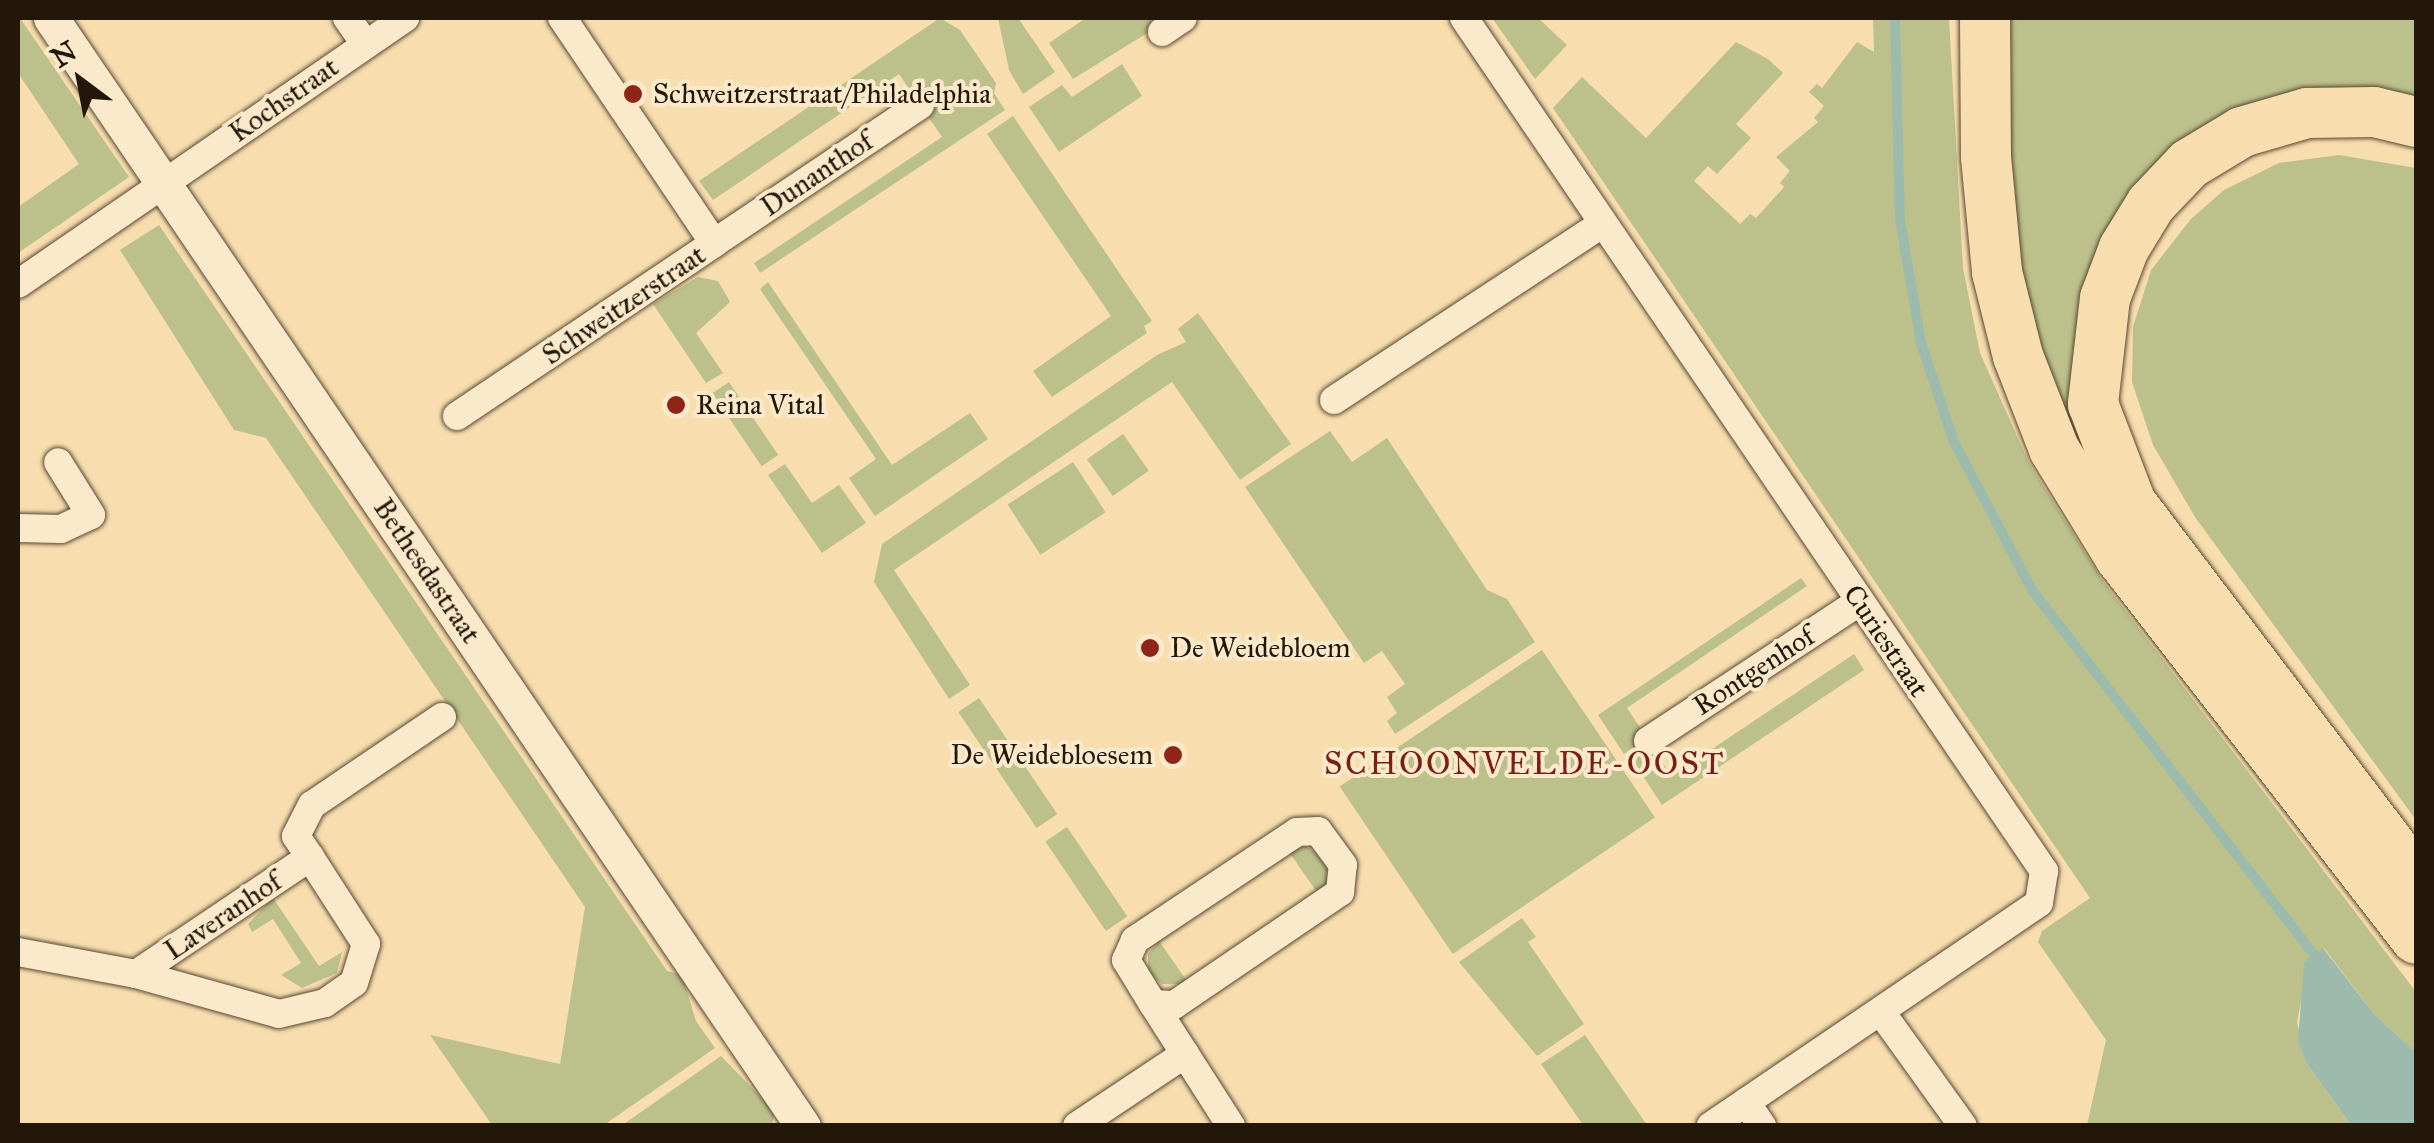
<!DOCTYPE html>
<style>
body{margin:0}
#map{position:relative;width:2434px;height:1143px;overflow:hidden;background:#f8ddae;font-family:"IM FELL Great Primer",serif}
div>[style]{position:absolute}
.green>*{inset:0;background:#bcc18b;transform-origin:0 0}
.water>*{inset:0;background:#9dbbac}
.stream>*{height:10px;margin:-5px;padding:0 5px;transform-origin:5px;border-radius:5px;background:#9dbbac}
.roads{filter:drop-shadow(0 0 2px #584833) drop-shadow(0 0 2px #584833)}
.minor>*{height:28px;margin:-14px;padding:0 14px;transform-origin:14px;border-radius:14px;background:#fae9ca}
.tertiary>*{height:35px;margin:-17.5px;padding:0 17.5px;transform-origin:17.5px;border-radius:17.5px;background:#fae9ca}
.motorway>*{height:50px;margin:-25px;padding:0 25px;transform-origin:25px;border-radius:25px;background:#f8ddae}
.dots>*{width:28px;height:28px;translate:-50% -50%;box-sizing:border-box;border:5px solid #fae9ca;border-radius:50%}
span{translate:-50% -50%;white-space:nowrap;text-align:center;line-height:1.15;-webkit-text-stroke:8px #fae9ca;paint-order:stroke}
.poi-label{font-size:28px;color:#23170a}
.left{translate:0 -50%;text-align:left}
.right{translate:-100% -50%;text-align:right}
.street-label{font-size:28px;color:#23170a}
.quarter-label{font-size:32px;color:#7a1f14;letter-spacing:2.5px}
.frame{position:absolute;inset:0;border:20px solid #23170a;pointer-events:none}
.north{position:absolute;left:30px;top:30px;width:100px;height:100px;-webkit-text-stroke:8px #fae9ca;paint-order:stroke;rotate:328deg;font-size:28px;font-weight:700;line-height:40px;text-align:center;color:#23170a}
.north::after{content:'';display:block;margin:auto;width:35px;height:45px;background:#23170a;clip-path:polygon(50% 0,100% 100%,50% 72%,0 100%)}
</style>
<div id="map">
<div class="green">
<i style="clip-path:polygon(20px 18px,129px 177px,18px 253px,18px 207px,79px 164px,18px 73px)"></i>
<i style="clip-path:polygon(940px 18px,960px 30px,996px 83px,994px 93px,1005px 110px,760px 273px,754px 263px,942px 137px,899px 74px,713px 200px,699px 181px)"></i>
<i style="clip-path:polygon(998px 18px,1018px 18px,1055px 72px,1023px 94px,1009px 70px)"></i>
<i style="clip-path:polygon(1086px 18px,1149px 18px,1157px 27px,1073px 79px,1049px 43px)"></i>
<i style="clip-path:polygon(1492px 18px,1538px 18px,1567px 45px,1535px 79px)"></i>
<i style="clip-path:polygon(1873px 18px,1949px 18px,1963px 268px,1980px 353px,2029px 463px,2102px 580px,2416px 992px,2416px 1052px,2375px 1015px,2324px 948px,2306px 976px,2297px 1022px,2307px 1064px,2351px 1125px,2087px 1125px,2106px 1040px,2038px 942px,2042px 931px,2090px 898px,1553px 108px,1582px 77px,1646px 138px,1736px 42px,1768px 59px,1783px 73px,1736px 124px,1751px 138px,1717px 174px,1708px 166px,1694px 181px,1740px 224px,1750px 214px,1756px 218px,1784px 187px,1780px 183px,1790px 171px,1776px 157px,1818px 122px,1814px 118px,1824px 106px,1809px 92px,1817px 84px,1822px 88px,1857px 42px,1874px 52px)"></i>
<i style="clip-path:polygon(1993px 18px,2416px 18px,2416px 109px,2175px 155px,2081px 377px,2081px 453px,2016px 313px)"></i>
<i style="clip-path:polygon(1122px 64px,1142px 96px,1059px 152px,1029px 107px,1062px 85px,1072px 97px)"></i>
<i style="clip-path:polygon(1013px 116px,1152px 321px,1144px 326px,1147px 333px,1052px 397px,1033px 371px,1111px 316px,987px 134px)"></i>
<i style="clip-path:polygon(2339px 155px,2416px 168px,2416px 820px,2195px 517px,2153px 445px,2132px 382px,2133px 327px,2151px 270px,2191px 219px,2224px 190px,2279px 163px)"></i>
<i style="clip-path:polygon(159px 225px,667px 971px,682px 975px,696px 1021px,715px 1048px,604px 1125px,492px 1125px,430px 1035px,560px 1064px,585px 907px,266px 438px,234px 430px,120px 250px)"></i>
<i style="clip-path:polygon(698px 277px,718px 281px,730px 302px,696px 333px,723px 373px,706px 383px,653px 304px)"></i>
<i style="clip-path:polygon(768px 282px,892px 465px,970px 413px,988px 439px,875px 516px,849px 478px,876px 459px,760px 289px)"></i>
<i style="clip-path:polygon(1198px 313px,1291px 444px,1240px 480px,1172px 382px,894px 570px,970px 685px,949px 699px,874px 582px,882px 544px,1157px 355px,1186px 342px,1178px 329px)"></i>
<i style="left:729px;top:382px;width:88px;height:20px;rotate:56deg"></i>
<i style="clip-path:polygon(1330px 431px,1352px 462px,1387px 438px,1487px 590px,1507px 599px,1535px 642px,1395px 734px,1387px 721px,1397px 713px,1387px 697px,1405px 684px,1382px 651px,1364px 663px,1245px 487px)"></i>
<i style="left:1123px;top:434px;width:45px;height:44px;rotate:55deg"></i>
<i style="left:1073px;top:462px;width:60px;height:78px;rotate:57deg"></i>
<i style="clip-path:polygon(785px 464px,812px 503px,839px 485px,866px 523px,822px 553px,768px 475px)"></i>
<i style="clip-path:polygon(1801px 578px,1807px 586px,1627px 708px,1647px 738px,1624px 754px,1598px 715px)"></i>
<i style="left:1542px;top:650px;width:202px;height:244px;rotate:56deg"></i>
<i style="clip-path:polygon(1854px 654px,1864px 670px,1662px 805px,1633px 761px,1652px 748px,1672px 776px)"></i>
<i style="left:979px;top:698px;width:140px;height:25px;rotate:56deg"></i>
<i style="left:1067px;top:827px;width:108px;height:26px;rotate:56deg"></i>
<i style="clip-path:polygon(1306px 846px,1327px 861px,1327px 881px,1319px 895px,1289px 852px)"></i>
<i style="clip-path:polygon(273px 898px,319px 966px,342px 952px,337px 973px,302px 988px,281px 975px,301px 963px,273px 919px,252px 932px,248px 924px)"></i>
<i style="clip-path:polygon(1522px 918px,1536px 937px,1528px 942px,1584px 1024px,1537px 1056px,1459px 962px)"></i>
<i style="clip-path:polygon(1159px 941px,1189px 984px,1162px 984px,1148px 972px,1148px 954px)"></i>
<i style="clip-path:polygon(1585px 1035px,1647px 1125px,1583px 1125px,1541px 1064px)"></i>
<i style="clip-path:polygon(721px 1056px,775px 1112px,772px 1125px,621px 1126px)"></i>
</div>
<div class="water">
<i style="clip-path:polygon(2323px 948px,2375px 1015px,2416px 1052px,2416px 1125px,2351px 1125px,2307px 1064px,2298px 1041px,2304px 962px)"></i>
</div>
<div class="stream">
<i style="left:1895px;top:18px;width:202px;rotate:88.6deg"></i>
<i style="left:1900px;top:220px;width:125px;rotate:80.3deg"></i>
<i style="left:1921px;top:343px;width:102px;rotate:71.7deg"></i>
<i style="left:1953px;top:440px;width:170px;rotate:62.2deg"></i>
<i style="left:2032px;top:590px;width:461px;rotate:52.3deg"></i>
</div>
<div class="roads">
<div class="minor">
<i style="left:347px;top:18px;width:32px;rotate:55deg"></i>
<i style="left:1464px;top:18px;width:1032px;rotate:55.79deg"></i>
<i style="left:2044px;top:871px;width:32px;rotate:99deg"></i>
<i style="left:2039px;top:903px;width:397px;rotate:145.8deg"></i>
<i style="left:1162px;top:32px;width:25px;rotate:-34deg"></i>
<i style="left:714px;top:243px;width:248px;rotate:-33.8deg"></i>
<i style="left:18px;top:284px;width:470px;rotate:-34.5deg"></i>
<i style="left:1334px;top:400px;width:321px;rotate:-33.3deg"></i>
<i style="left:457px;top:416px;width:310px;rotate:-33.9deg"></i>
<i style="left:714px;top:243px;width:272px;rotate:-124deg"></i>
<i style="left:18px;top:528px;width:43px;rotate:1.3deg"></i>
<i style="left:61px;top:529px;width:33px;rotate:-25deg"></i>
<i style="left:91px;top:515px;width:62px;rotate:-121.9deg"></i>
<i style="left:1648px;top:741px;width:253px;rotate:-33.4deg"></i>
<i style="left:18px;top:952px;width:120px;rotate:10.6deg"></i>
<i style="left:136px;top:974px;width:210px;rotate:-33.9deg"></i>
<i style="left:310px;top:857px;width:25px;rotate:-124deg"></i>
<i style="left:296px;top:836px;width:35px;rotate:-63deg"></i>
<i style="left:312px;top:805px;width:157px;rotate:-34.1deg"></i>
<i style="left:136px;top:974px;width:148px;rotate:15.6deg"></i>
<i style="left:279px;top:1014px;width:47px;rotate:-13.4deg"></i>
<i style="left:325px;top:1003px;width:35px;rotate:-35deg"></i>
<i style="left:354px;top:983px;width:41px;rotate:-72.9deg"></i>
<i style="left:366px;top:944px;width:103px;rotate:-122.8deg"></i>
<i style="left:1153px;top:1004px;width:21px;rotate:3deg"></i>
<i style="left:1174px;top:1005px;width:201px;rotate:-34.2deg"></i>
<i style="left:1340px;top:892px;width:27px;rotate:-84deg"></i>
<i style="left:1343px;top:865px;width:42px;rotate:-126.3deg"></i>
<i style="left:1318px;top:831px;width:21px;rotate:177deg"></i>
<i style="left:1297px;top:832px;width:195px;rotate:146.3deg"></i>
<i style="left:1135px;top:940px;width:22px;rotate:114deg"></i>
<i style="left:1126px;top:960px;width:52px;rotate:58.5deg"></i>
<i style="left:1153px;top:1004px;width:145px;rotate:57.4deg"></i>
<i style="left:1881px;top:1012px;width:140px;rotate:54.3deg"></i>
<i style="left:1746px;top:1102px;width:29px;rotate:56deg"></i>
<i style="left:1077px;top:1126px;width:130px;rotate:-33.7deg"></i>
</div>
<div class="tertiary">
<i style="left:51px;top:18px;width:1339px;rotate:55.84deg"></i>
</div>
<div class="motorway">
<i style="left:1985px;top:18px;width:139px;rotate:89.6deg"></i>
<i style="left:1986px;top:157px;width:116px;rotate:84.5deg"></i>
<i style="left:1997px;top:272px;width:87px;rotate:76deg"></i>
<i style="left:2018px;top:356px;width:100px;rotate:68.8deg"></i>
<i style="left:2054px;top:449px;width:127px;rotate:58.6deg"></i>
<i style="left:2120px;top:557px;width:483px;rotate:52.2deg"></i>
<i style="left:2416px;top:122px;width:43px;rotate:-166.6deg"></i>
<i style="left:2374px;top:112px;width:67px;rotate:179.1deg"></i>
<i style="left:2307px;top:113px;width:68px;rotate:163.7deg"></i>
<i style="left:2242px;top:132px;width:62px;rotate:148.9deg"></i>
<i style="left:2189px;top:164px;width:55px;rotate:133.5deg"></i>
<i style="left:2151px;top:204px;width:52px;rotate:121.5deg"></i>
<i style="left:2124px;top:248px;width:53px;rotate:110.8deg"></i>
<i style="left:2105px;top:298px;width:107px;rotate:96.5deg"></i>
<i style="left:2093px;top:404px;width:106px;rotate:69deg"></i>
<i style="left:2131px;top:503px;width:471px;rotate:52.8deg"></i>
</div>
</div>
<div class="dots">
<i style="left:633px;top:94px;background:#8f2418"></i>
<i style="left:676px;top:405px;background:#8f2418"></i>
<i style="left:1150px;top:648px;background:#8f2418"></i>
<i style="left:1173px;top:755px;background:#8f2418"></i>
</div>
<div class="poi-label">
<span class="left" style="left:653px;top:94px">Schweitzerstraat/Philadelphia</span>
<span class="left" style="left:696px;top:405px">Reina Vital</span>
<span class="left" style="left:1170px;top:648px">De Weidebloem</span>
<span class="right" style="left:1153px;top:755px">De Weidebloesem</span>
</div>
<div class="street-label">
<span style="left:284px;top:100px;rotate:-35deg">Kochstraat</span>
<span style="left:817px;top:174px;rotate:-34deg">Dunanthof</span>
<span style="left:624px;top:305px;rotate:-34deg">Schweitzerstraat</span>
<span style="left:427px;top:571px;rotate:56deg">Bethesdastraat</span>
<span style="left:1886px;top:641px;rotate:56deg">Curiestraat</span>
<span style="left:1754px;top:671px;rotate:-33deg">Rontgenhof</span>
<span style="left:223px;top:916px;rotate:-34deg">Laveranhof</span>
</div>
<div class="quarter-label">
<span style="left:1525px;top:764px">SCHOONVELDE-OOST</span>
</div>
<div class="frame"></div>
<div class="north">N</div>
</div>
